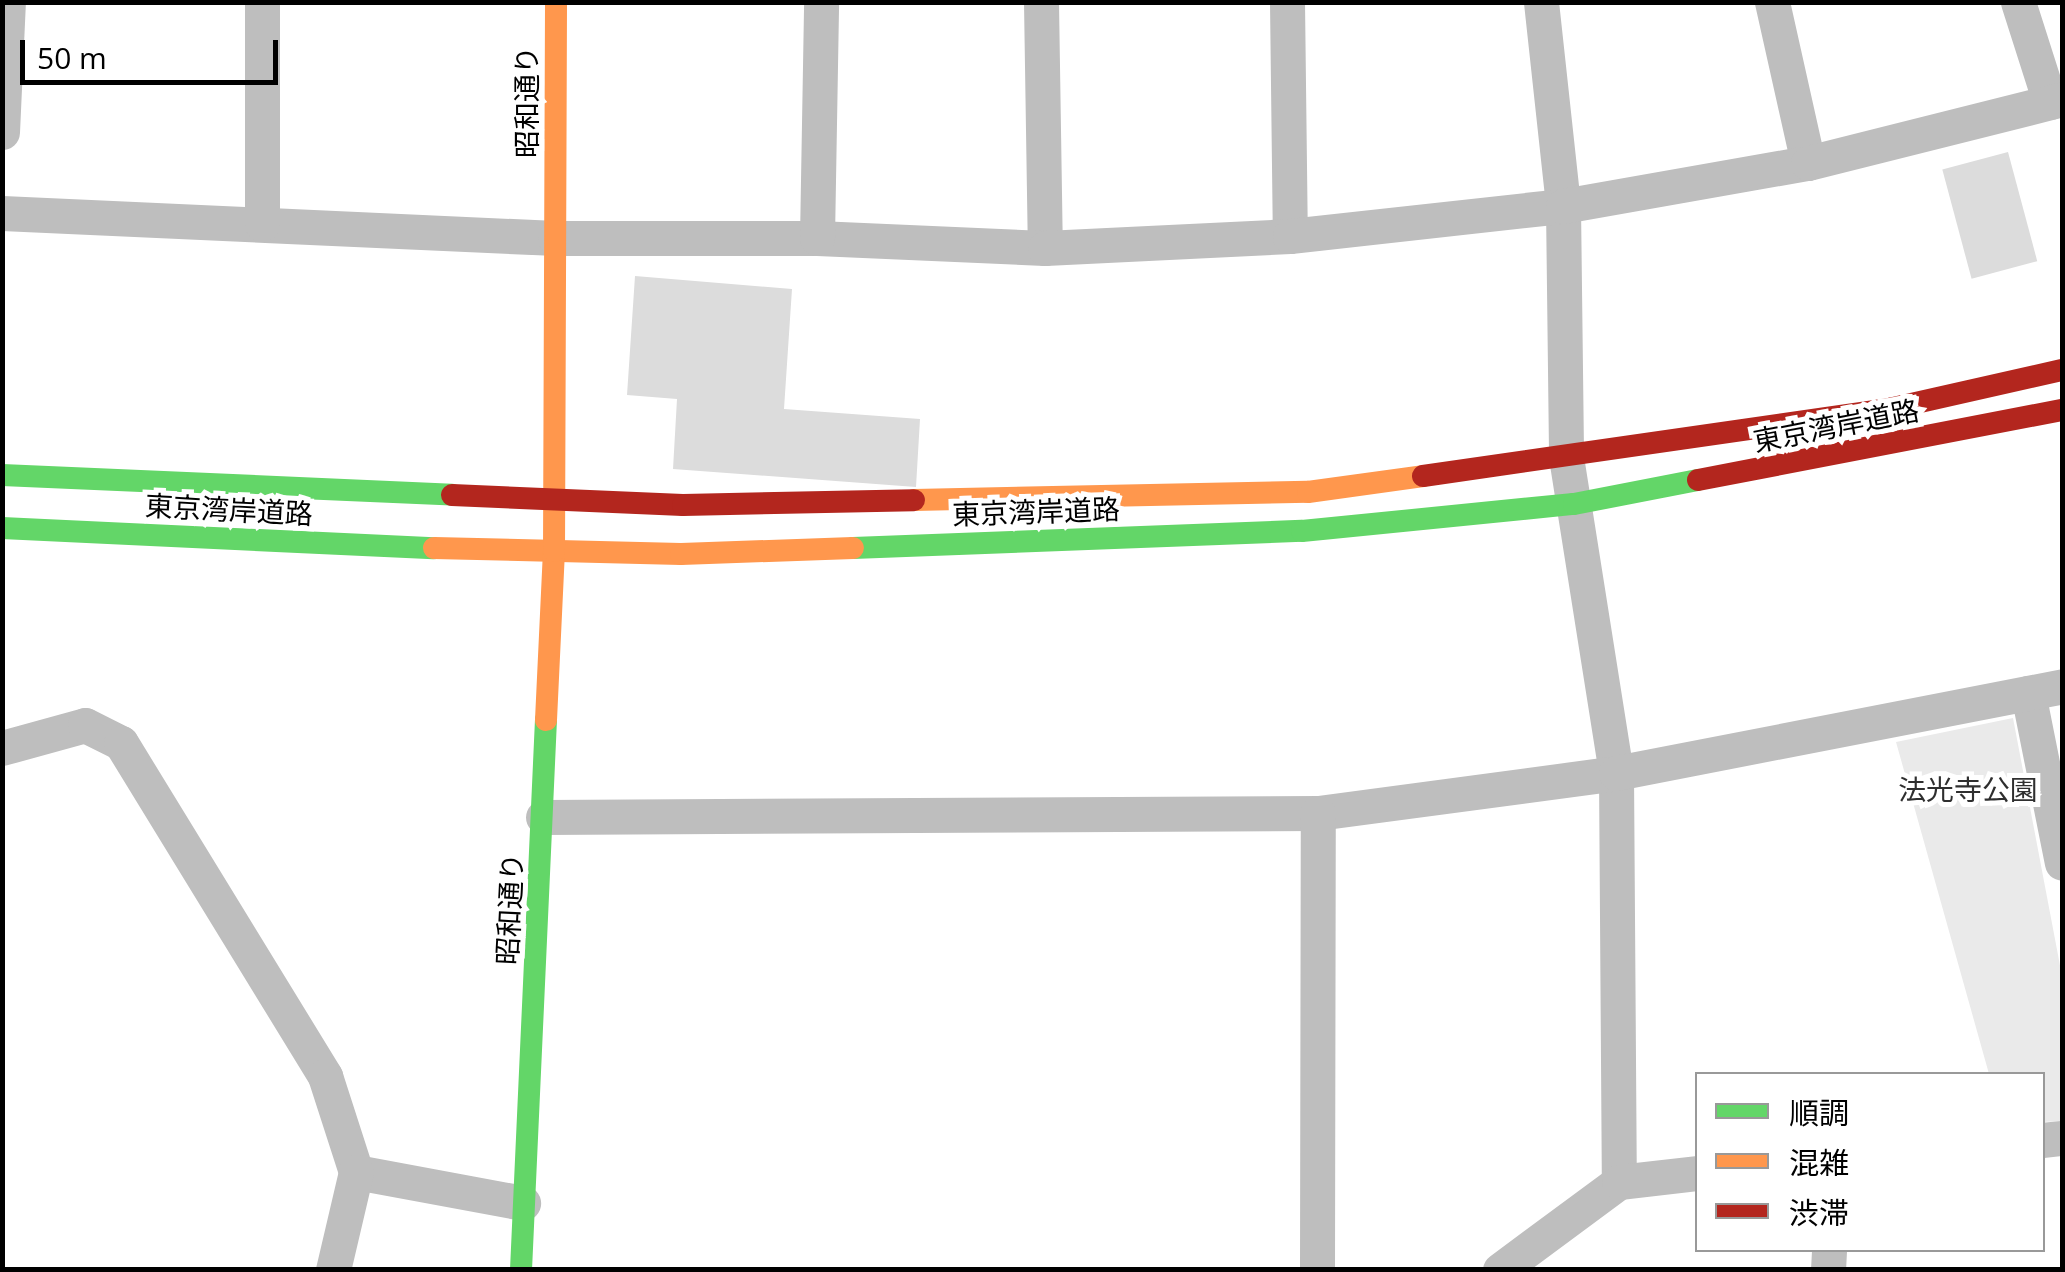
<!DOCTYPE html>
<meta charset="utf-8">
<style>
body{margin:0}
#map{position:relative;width:2065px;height:1272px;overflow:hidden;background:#fff;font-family:"Open Sans","Noto Sans JP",sans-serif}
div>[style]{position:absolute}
.green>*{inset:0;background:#eaeaea}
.building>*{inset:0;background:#dcdcdc;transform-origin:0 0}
.street>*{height:35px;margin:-17.5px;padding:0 17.5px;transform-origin:17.5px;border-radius:17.5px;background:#bebebe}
.fast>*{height:22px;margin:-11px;padding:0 11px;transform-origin:11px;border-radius:11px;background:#63d668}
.slow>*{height:22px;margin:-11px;padding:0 11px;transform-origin:11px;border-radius:11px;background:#ff974d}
.jam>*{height:22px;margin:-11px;padding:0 11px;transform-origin:11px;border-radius:11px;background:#b3261e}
span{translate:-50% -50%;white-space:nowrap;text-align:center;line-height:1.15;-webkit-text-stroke:10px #fff;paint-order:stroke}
.street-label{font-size:28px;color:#000}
.park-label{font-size:28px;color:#2f2f2f}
.frame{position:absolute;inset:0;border:5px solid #000;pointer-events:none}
.legend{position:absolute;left:1695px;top:1072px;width:350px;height:180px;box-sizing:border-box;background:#fff;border:2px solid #999;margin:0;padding:12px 18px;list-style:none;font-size:30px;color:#000}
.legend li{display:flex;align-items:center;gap:20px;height:50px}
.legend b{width:50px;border:2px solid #999}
.scale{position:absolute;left:20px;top:40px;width:258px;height:45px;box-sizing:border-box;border:5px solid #000;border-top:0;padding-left:12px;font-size:30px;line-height:35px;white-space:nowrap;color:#000;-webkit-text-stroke:8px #fff;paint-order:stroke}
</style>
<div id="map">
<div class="green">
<i style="clip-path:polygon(2013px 718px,2062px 976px,2062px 1121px,2043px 1122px,2042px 1074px,1989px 1074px,1896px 742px)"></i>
</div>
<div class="building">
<i style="left:2008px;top:152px;width:113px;height:68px;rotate:75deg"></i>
<i style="clip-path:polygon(635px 276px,792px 289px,784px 409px,920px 419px,916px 487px,673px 469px,677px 399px,627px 395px)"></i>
</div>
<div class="street">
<i style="left:1041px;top:2px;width:246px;rotate:89.1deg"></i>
<i style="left:1287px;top:2px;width:234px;rotate:89.3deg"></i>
<i style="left:1541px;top:2px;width:205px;rotate:83.8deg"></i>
<i style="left:1563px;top:206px;width:251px;rotate:89.3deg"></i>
<i style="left:1566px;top:457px;width:320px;rotate:81deg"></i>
<i style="left:1616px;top:773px;width:409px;rotate:89.6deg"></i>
<i style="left:1772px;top:2px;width:165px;rotate:77.4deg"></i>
<i style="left:2018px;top:2px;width:105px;rotate:72.3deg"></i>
<i style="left:2px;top:132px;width:130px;rotate:-87.4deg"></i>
<i style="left:2px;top:213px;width:554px;rotate:2.59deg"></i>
<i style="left:555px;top:238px;width:262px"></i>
<i style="left:817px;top:238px;width:228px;rotate:2.5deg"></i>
<i style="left:1045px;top:248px;width:245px;rotate:-2.8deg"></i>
<i style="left:1290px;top:236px;width:275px;rotate:-6.3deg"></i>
<i style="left:1563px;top:206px;width:249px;rotate:-10deg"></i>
<i style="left:1808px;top:163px;width:262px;rotate:-14.1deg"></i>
<i style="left:262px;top:224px;width:222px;rotate:-90deg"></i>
<i style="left:817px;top:238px;width:236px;rotate:-89deg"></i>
<i style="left:2028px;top:693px;width:173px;rotate:78.7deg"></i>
<i style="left:2px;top:748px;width:86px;rotate:-15.5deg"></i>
<i style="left:85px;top:725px;width:40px;rotate:26.6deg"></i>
<i style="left:121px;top:743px;width:391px;rotate:58.5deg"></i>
<i style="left:325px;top:1076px;width:101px;rotate:72.1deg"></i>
<i style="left:356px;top:1172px;width:170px;rotate:10.5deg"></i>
<i style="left:543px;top:817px;width:775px;rotate:-0.3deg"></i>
<i style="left:1318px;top:813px;width:301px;rotate:-7.6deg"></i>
<i style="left:1616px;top:773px;width:454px;rotate:-11deg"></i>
<i style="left:2042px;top:1140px;width:20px;rotate:-6deg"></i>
<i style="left:333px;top:1270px;width:101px;rotate:-76.8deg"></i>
<i style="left:1317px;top:1270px;width:457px;rotate:-89.9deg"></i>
<i style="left:1500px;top:1270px;width:148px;rotate:-36.5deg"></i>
<i style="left:1619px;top:1182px;width:80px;rotate:-6.5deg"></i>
<i style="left:1828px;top:1270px;width:20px;rotate:-87deg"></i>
</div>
<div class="fast">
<i style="left:2px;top:475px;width:450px;rotate:2.5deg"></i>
<i style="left:2px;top:528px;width:432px;rotate:2.7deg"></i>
<i style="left:853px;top:548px;width:449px;rotate:-2.2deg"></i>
<i style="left:1302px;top:531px;width:273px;rotate:-5.7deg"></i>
<i style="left:1574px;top:504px;width:126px;rotate:-11deg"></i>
<i style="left:521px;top:1270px;width:551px;rotate:-87.4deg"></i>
</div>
<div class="slow">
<i style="left:914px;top:500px;width:394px;rotate:-1.2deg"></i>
<i style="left:1308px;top:492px;width:116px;rotate:-7.9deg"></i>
<i style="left:434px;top:548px;width:247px;rotate:1.4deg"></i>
<i style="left:681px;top:554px;width:172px;rotate:-2deg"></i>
<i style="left:546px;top:720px;width:169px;rotate:-87.3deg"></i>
<i style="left:554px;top:551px;width:549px;rotate:-89.79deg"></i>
</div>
<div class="jam">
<i style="left:1423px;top:476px;width:471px;rotate:-8.2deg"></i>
<i style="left:1889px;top:409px;width:177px;rotate:-12.7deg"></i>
<i style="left:1698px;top:480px;width:371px;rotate:-10.9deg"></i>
<i style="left:452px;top:495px;width:231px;rotate:2.5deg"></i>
<i style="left:683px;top:505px;width:231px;rotate:-1.2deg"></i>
</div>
<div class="street-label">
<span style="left:526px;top:102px;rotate:-90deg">昭和通り</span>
<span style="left:1836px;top:425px;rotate:-11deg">東京湾岸道路</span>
<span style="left:229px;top:509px;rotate:3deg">東京湾岸道路</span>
<span style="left:1036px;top:511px;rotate:-2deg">東京湾岸道路</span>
<span style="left:509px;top:909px;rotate:-87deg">昭和通り</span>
</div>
<div class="park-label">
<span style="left:1968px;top:789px">法光寺公園</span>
</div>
<div class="frame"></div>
<ul class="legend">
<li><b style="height:12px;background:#63d668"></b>順調</li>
<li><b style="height:12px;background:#ff974d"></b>混雑</li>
<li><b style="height:12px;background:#b3261e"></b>渋滞</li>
</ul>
<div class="scale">50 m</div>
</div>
